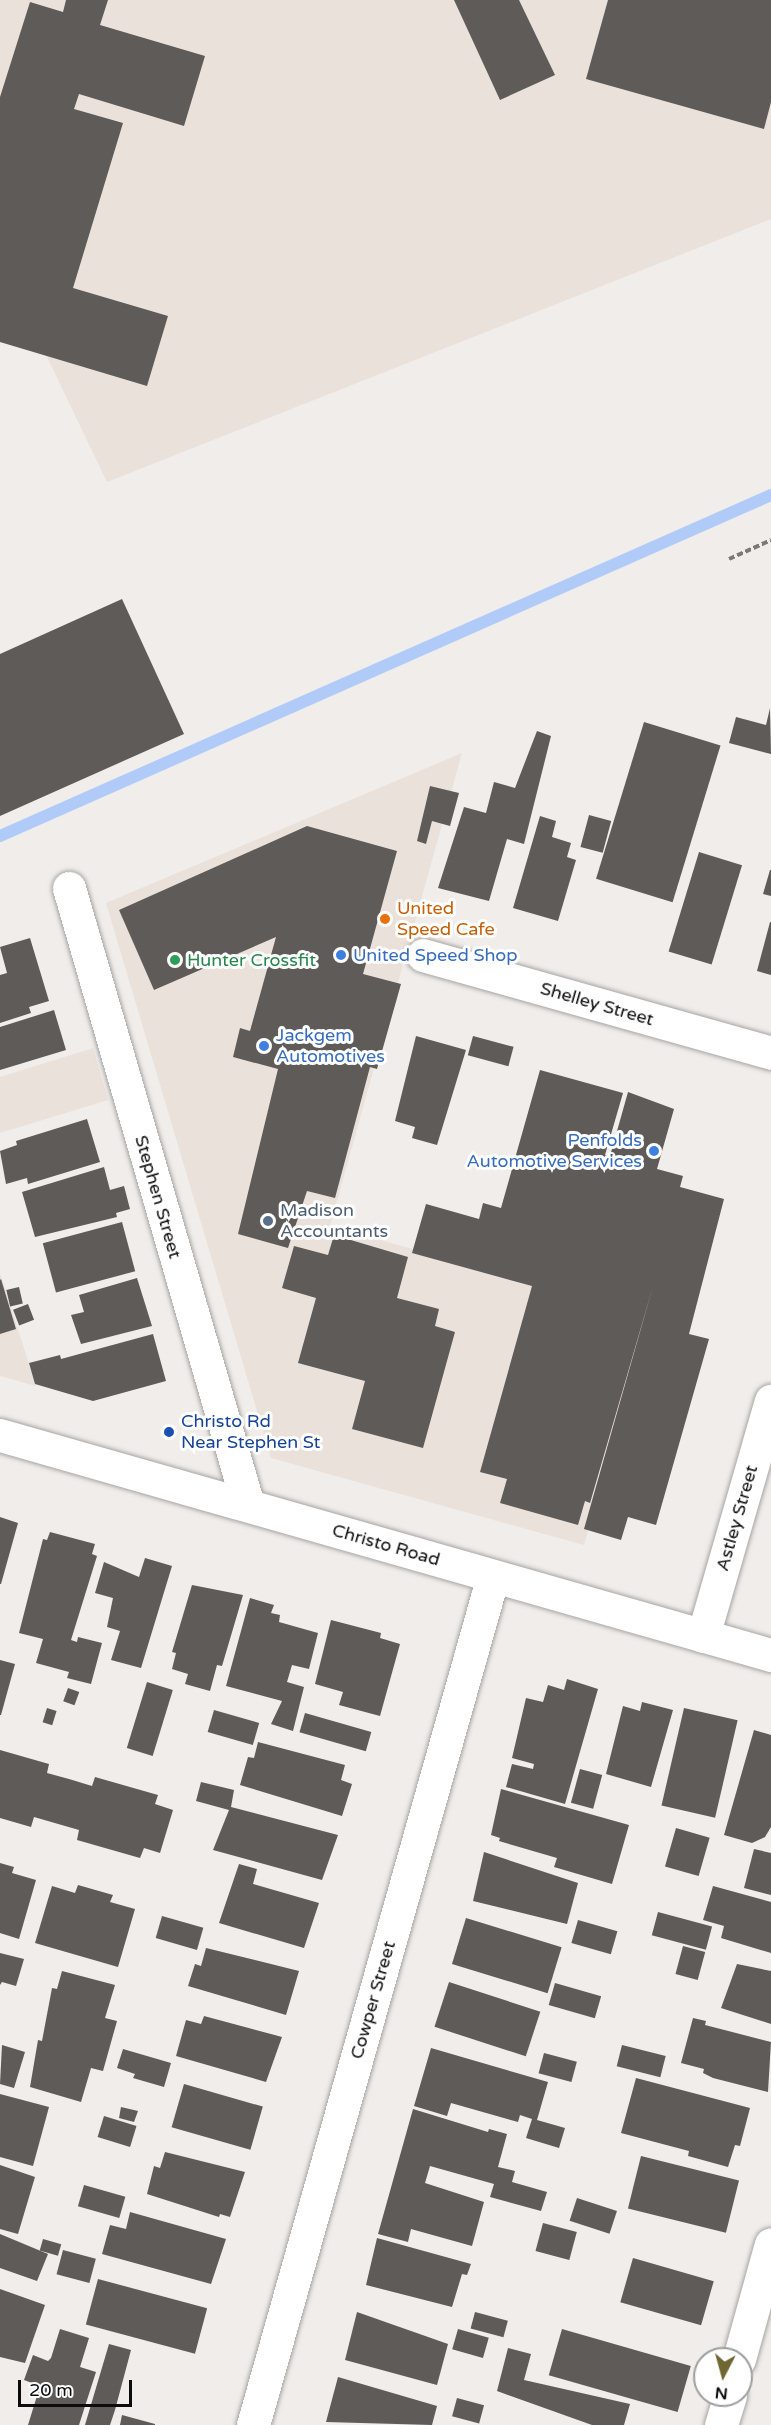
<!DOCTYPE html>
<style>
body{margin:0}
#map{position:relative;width:771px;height:2425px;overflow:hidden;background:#f0edeb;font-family:"Varela Round",sans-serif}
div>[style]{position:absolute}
.built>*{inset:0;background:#eae1da}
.stream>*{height:12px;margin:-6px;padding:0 6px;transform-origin:6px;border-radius:6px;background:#b1cbf9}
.building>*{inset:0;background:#5e5b59;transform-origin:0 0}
.path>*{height:4px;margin-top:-2px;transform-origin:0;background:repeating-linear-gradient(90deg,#7b7978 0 6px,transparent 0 9px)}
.roads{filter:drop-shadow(0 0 2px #a7a5a3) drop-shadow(0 0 2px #a7a5a3)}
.minor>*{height:33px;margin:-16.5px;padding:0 16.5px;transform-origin:16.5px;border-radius:16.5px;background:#fff}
.dots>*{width:16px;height:16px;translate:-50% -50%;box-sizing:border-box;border:3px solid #fff;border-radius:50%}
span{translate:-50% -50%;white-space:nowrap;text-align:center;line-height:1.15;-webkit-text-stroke:6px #fff;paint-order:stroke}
.food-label{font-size:18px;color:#c56008}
.left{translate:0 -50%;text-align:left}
.shop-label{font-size:18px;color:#366cbe}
.right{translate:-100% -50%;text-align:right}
.leisure-label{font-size:18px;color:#27864d}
.street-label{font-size:18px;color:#0d0c0c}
.service-label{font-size:18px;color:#4e5e75}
.transit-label{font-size:18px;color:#164399}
.north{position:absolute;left:693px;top:2347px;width:60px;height:60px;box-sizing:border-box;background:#fff;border:2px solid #9e9e9e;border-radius:50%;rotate:186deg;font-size:16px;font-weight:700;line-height:24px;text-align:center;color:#0d0c0c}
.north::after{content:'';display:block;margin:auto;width:21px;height:27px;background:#6e6733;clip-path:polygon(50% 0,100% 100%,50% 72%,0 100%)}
.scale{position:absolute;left:18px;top:2380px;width:114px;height:27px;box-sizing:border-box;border:3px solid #0d0c0c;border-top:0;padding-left:8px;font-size:18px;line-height:21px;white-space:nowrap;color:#0d0c0c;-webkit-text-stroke:4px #fff;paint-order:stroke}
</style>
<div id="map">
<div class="built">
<i style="clip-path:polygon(0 0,771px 0,771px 219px,107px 482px,36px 334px,0 343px)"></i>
<i style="clip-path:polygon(462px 753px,330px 1226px,649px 1315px,584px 1545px,271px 1458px,106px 903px)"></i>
<i style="clip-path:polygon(93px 1048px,108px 1100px,0 1133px,0 1077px)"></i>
<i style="clip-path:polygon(0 1273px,36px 1386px,0 1376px)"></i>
</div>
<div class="stream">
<i style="left:0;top:836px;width:843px;rotate:-23.86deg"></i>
</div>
<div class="building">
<i style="clip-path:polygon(66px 0,108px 0,100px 25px,205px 56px,184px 126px,79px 94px,74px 109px,123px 123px,73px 288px,168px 316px,147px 386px,0 342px,0 97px,30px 2px,63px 12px)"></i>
<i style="clip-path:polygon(454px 0,519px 0,555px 75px,500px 100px)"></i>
<i style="clip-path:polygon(608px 0,771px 0,771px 102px,764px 129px,586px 79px)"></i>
<i style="clip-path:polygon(122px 599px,184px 734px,0 816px,0 654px)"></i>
<i style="clip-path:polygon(770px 708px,771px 754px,729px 743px,736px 717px,766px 725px)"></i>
<i style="left:644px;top:722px;width:80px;height:164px;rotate:17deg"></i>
<i style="clip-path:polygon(537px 731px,551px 736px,524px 844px,507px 839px,489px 901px,438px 888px,464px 807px,486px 813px,494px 782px,515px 788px)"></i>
<i style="clip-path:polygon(430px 786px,459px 793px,450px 826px,432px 821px,426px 844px,417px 841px)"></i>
<i style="left:589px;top:815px;width:23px;height:33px;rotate:15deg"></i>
<i style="clip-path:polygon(540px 816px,556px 821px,552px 837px,571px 843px,567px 857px,576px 860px,558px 921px,513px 908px)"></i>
<i style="clip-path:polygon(307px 826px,397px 851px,363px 974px,401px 984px,377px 1069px,370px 1067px,335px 1198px,307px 1191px,288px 1248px,238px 1234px,278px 1069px,233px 1057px,240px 1028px,250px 1031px,276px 937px,154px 990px,119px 910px)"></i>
<i style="left:699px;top:852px;width:45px;height:104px;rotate:17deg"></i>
<i style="clip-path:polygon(770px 870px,771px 870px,771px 896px,763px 894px)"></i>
<i style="clip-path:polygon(770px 922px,771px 922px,771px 975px,757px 971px)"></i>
<i style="clip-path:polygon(30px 938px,49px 1001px,29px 1007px,31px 1013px,0 1023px,0 975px,7px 973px,0 947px)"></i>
<i style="clip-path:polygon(54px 1010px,66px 1050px,0 1070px,0 1027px)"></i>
<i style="clip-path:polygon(416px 1036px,466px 1050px,437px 1145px,412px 1138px,415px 1127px,395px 1121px)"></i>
<i style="left:473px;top:1036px;width:42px;height:20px;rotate:15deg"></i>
<i style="clip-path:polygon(540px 1070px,623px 1093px,605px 1155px,610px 1156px,628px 1092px,674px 1109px,657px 1169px,683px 1176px,680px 1187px,724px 1199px,689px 1334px,709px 1339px,656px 1525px,628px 1517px,621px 1540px,584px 1529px,653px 1286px,590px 1503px,585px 1501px,578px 1525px,500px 1503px,507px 1479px,480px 1472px,532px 1286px,412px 1253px,426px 1204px,479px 1219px,483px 1203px,501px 1208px)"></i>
<i style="clip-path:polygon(87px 1119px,100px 1162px,28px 1184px,27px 1178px,6px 1184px,0 1151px,17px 1145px,16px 1141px)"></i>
<i style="clip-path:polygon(104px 1167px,110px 1190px,124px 1186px,130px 1209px,116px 1213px,117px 1217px,35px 1237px,22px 1192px)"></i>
<i style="left:122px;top:1222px;width:51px;height:82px;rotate:75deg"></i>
<i style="clip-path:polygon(334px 1235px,408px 1257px,397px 1298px,439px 1309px,435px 1326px,455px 1332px,423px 1448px,352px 1429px,365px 1381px,298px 1363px,316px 1298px,282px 1288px,294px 1246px,328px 1255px)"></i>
<i style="clip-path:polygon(137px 1278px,152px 1326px,81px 1344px,71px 1315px,84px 1312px,79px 1295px)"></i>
<i style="clip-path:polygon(1px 1279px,16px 1329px,0 1334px,0 1280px)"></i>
<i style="left:19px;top:1287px;width:17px;height:13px;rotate:77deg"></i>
<i style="left:28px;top:1304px;width:17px;height:16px;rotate:69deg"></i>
<i style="clip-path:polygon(153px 1334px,166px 1381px,93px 1401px,35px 1384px,29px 1363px,60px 1355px,61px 1359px)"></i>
<i style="clip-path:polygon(0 1517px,18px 1523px,1px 1584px,0 1584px)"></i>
<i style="clip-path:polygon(50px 1532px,95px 1544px,92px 1554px,97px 1556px,71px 1640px,77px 1642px,78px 1637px,102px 1643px,91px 1684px,67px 1678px,69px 1672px,36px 1663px,43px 1639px,19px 1633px,43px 1539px,47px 1540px)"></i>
<i style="clip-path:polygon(145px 1558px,172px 1566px,141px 1668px,111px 1660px,120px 1631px,107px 1627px,113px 1598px,95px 1593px,104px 1562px,139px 1577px)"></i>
<i style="clip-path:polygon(192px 1585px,243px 1595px,222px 1666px,217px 1665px,210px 1691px,185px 1684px,188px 1674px,172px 1669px,176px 1653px,172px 1652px)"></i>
<i style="clip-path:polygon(250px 1598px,274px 1605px,271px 1613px,280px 1615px,279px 1622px,318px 1633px,309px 1669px,292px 1665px,287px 1682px,304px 1687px,293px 1731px,271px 1724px,282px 1701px,226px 1686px)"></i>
<i style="clip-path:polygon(331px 1620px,381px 1633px,380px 1638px,400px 1644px,380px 1716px,339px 1705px,343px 1692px,315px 1684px)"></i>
<i style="clip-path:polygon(0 1660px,15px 1664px,1px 1715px,0 1715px)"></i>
<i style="clip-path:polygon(567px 1679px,598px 1689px,565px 1804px,506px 1787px,512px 1764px,533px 1769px,534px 1764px,512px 1758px,526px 1698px,543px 1702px,548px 1685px,564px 1690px)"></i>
<i style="left:147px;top:1682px;width:27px;height:69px;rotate:17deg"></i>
<i style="left:68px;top:1688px;width:12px;height:14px;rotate:20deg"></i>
<i style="clip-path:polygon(642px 1702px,673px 1710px,651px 1787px,606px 1774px,623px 1706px,640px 1711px)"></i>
<i style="left:47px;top:1708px;width:10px;height:15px;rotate:17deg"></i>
<i style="left:684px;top:1708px;width:55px;height:100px;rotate:13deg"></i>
<i style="left:214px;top:1710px;width:47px;height:23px;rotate:16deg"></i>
<i style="left:305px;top:1713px;width:69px;height:20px;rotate:16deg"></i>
<i style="clip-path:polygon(754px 1730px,771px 1735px,771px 1827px,765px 1837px,752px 1843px,724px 1835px)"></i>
<i style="clip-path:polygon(258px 1742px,345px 1765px,341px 1780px,352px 1784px,342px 1816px,240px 1785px,248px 1757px,254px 1758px)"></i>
<i style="clip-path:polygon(0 1750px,49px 1764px,47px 1773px,69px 1779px,92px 1786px,95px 1777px,158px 1795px,155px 1804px,173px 1810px,160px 1853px,144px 1848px,140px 1858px,77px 1840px,79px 1830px,34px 1817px,31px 1827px,0 1818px)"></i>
<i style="left:580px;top:1769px;width:23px;height:35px;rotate:15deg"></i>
<i style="clip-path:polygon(201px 1782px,234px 1790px,231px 1807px,338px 1835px,322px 1880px,213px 1850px,229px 1810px,196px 1801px)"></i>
<i style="clip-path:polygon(501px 1789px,629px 1825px,612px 1884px,554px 1867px,557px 1858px,499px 1841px,500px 1838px,491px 1835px)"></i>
<i style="left:676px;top:1828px;width:35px;height:40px;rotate:16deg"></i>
<i style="clip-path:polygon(754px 1849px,771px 1853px,771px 1895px,744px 1888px)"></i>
<i style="clip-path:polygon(484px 1852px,578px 1883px,567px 1924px,473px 1901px)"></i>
<i style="clip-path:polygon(0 1863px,14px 1867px,12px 1873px,36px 1880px,19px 1939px,0 1933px)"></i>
<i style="clip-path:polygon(239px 1864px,257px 1869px,253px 1884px,319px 1903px,304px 1948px,219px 1923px)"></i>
<i style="clip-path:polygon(78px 1885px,113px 1895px,110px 1902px,135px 1909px,118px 1967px,35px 1943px,52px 1886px,75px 1893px)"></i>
<i style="clip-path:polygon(713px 1886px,771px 1902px,771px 1953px,721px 1938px,724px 1926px,703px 1920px)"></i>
<i style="left:658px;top:1912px;width:56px;height:24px;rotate:15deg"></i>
<i style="left:162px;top:1916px;width:43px;height:23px;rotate:16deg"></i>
<i style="left:466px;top:1918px;width:100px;height:48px;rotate:17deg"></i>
<i style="left:578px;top:1920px;width:41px;height:24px;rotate:16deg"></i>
<i style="left:683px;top:1946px;width:23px;height:29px;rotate:15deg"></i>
<i style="clip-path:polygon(206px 1948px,299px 1971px,286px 2015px,188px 1986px,195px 1964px,201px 1966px)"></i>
<i style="clip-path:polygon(0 1953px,24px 1959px,16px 1986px,2px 1982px,0 1985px)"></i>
<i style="clip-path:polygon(737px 1964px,771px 1971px,771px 2024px,721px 2008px)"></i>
<i style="clip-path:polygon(62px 1971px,115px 1985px,105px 2018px,117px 2021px,103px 2071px,91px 2068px,81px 2102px,30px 2087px,38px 2040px,42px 2041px,52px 1988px,57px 1989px)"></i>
<i style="left:449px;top:1982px;width:96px;height:47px;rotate:18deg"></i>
<i style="left:555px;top:1983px;width:48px;height:23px;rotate:16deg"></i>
<i style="clip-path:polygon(204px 2016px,282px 2037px,266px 2082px,176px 2056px,186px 2020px,201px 2024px)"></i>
<i style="clip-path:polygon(693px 2018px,706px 2021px,705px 2025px,771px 2042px,768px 2092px,713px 2078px,703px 2073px,704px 2069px,681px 2063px)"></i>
<i style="clip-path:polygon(2px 2045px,25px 2052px,14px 2088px,0 2084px)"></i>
<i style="left:622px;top:2045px;width:45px;height:22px;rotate:14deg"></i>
<i style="clip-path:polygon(431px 2048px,548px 2082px,537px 2120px,565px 2128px,559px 2148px,526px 2138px,532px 2119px,520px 2115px,518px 2122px,451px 2103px,447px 2116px,414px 2106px)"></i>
<i style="clip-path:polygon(123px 2049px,171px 2063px,164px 2087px,133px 2078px,135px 2074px,117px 2068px)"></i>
<i style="left:544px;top:2053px;width:34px;height:21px;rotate:15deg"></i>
<i style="clip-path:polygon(636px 2078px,750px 2108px,740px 2146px,735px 2145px,728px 2167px,688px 2156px,689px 2151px,621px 2133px)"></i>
<i style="left:184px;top:2084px;width:82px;height:45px;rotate:16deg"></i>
<i style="clip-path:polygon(0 2094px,49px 2107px,33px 2166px,0 2157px)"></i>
<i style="clip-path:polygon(121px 2107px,138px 2111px,134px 2122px,119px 2118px)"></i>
<i style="clip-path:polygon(413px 2109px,488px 2132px,489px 2129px,507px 2134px,498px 2167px,515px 2171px,512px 2182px,547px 2192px,541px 2211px,490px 2197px,494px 2184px,430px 2166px,425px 2183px,484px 2202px,472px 2246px,411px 2229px,408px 2242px,378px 2234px)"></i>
<i style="left:104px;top:2116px;width:34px;height:22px;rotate:17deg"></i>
<i style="clip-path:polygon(165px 2152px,245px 2172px,230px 2217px,220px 2214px,219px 2217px,147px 2194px,154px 2166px,160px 2168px)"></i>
<i style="left:641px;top:2156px;width:101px;height:54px;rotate:14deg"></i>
<i style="clip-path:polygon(0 2165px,35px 2177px,18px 2234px,0 2229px)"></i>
<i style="left:84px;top:2185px;width:43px;height:22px;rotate:16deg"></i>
<i style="left:577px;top:2198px;width:42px;height:24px;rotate:18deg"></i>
<i style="clip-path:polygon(130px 2212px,226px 2239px,211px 2284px,102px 2254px,110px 2225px,126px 2229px)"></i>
<i style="left:543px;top:2223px;width:35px;height:29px;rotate:15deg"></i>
<i style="clip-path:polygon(0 2234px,48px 2254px,37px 2281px,0 2268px)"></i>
<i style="clip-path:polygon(377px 2238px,471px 2264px,467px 2275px,462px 2274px,452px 2307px,366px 2285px)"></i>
<i style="left:43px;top:2239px;width:19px;height:12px;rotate:16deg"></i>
<i style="left:63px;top:2250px;width:34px;height:25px;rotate:15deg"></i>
<i style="left:633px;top:2258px;width:84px;height:46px;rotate:16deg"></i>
<i style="left:98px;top:2279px;width:113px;height:47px;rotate:15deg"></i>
<i style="clip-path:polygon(0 2289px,45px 2305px,25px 2363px,0 2357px)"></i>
<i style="clip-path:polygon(357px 2312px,448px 2344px,437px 2385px,345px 2360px)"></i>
<i style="left:475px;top:2312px;width:34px;height:17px;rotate:15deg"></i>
<i style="clip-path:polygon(60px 2329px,89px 2338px,80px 2367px,96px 2372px,79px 2425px,28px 2425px,40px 2386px,24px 2380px,33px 2355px,48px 2361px,51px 2358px)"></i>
<i style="left:458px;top:2329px;width:32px;height:21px;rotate:16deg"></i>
<i style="left:562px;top:2329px;width:134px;height:48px;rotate:16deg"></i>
<i style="clip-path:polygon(109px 2344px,131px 2350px,115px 2410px,110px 2425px,85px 2425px)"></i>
<i style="clip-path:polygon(508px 2348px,531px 2354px,524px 2380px,630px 2404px,624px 2425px,592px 2425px,497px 2391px)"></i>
<i style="clip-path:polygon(338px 2377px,437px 2406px,432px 2425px,326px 2422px)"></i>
<i style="left:457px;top:2398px;width:28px;height:19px;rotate:15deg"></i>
<i style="clip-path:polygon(122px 2415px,155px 2424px,155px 2425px,120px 2425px)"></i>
</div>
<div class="path">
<i style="left:729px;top:559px;width:46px;rotate:-24.3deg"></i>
</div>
<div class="roads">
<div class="minor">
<i style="left:69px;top:888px;width:642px;rotate:73.82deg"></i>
<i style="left:423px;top:955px;width:362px;rotate:15.7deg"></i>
<i style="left:0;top:1435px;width:802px;rotate:15.93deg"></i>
<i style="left:703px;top:1636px;width:245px;rotate:-73.9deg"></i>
<i style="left:739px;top:2359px;width:119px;rotate:-74.5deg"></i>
<i style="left:253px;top:2425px;width:882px;rotate:-74.22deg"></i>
<i style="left:721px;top:2425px;width:31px;rotate:-73deg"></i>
</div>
</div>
<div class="dots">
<i style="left:385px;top:919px;background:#e8710a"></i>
<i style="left:341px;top:955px;background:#3f7fe0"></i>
<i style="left:175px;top:960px;background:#2e9e5b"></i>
<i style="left:264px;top:1046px;background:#3f7fe0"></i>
<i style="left:654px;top:1151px;background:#3f7fe0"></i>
<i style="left:268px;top:1221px;background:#5c6f8a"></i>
<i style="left:169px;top:1432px;background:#1a4fb4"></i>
</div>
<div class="food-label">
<span class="left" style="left:397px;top:919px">United<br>Speed Cafe</span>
</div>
<div class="shop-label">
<span class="left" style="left:353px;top:955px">United Speed Shop</span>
<span class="left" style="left:276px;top:1046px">Jackgem<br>Automotives</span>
<span class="right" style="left:642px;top:1151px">Penfolds<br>Automotive Services</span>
</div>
<div class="leisure-label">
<span class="left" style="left:187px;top:960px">Hunter Crossfit</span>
</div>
<div class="street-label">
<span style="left:597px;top:1004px;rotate:16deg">Shelley Street</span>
<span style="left:158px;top:1197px;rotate:74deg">Stephen Street</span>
<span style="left:737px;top:1518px;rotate:-74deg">Astley Street</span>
<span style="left:386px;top:1545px;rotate:16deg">Christo Road</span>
<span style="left:373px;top:2000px;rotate:-74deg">Cowper Street</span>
</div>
<div class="service-label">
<span class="left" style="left:280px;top:1221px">Madison<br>Accountants</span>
</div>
<div class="transit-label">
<span class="left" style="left:181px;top:1432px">Christo Rd<br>Near Stephen St</span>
</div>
<div class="north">N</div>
<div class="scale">20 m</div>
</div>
